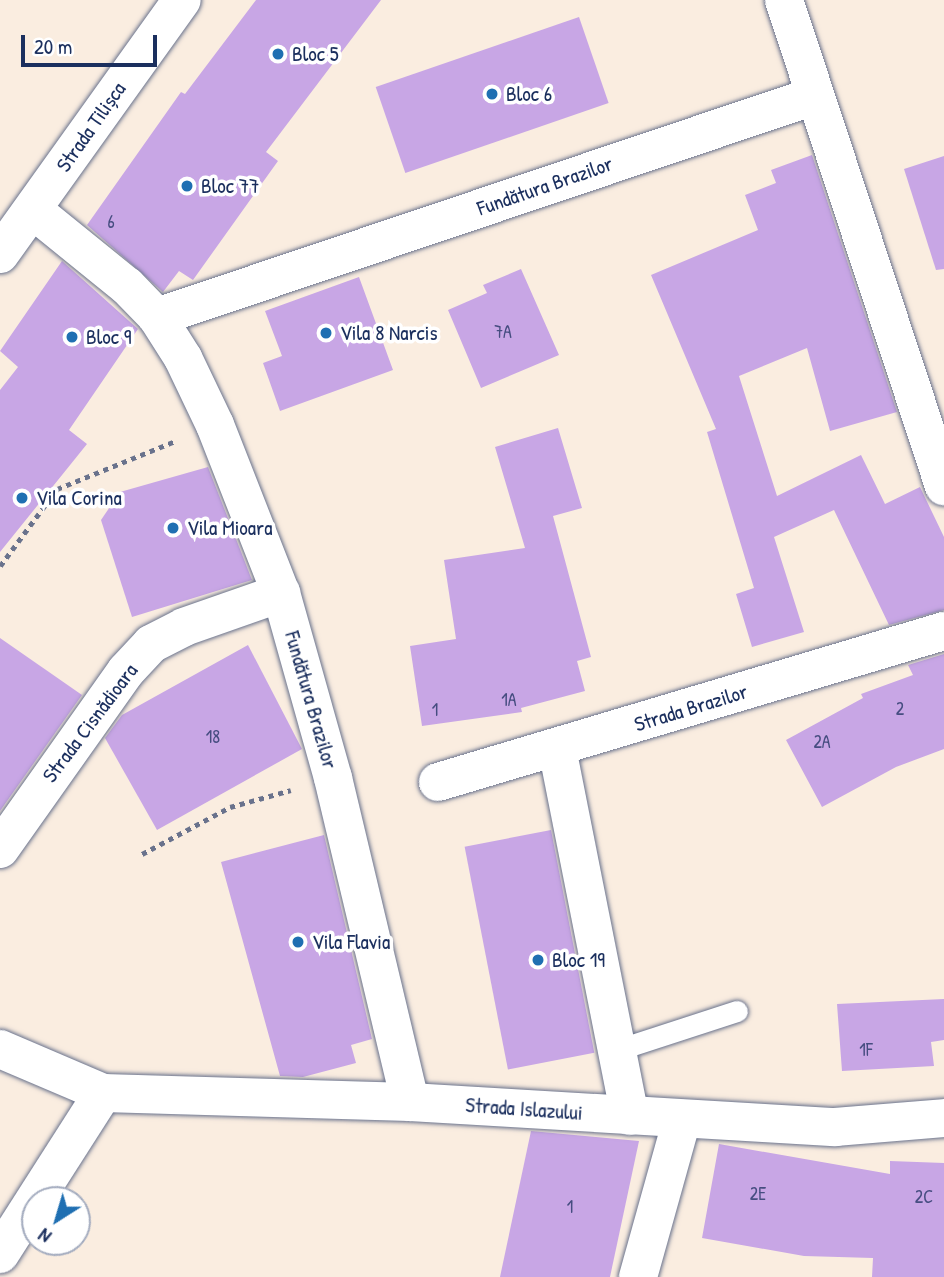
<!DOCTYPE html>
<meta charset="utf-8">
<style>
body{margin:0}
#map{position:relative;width:944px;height:1277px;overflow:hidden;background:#faede0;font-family:"Patrick Hand",sans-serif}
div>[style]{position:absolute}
.building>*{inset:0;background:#c8a6e5;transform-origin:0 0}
.path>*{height:4.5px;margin-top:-2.25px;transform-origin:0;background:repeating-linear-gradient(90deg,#69728c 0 5px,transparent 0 10px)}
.roads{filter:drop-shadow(0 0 2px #69728c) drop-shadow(0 0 2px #69728c)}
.service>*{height:21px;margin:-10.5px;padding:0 10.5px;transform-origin:10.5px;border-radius:10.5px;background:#fff}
.minor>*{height:38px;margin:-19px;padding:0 19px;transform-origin:19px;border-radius:19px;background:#fff}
.dots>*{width:19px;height:19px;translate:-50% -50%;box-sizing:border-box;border:4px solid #fff;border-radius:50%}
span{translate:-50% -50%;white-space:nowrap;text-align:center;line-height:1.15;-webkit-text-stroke:7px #fff;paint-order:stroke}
.number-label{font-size:18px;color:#464d80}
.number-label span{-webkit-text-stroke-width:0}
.poi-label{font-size:21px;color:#1b2f5e}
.left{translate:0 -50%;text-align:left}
.street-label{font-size:21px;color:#1b2f5e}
.north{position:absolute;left:21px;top:1186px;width:70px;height:70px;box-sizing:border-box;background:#fff;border:2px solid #a4acbf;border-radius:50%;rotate:217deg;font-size:19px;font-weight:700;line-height:28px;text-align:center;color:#1b2f5e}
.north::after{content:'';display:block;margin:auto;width:24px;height:32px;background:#1f6fb2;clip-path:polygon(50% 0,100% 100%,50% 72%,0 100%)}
.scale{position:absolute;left:21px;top:35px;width:136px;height:32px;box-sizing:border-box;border:4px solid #1b2f5e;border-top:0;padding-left:9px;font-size:21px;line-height:24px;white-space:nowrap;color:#1b2f5e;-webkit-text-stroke:5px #fff;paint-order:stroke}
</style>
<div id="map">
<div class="building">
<i style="clip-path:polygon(256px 0,381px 0,266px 152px,278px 161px,193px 280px,179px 271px,163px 292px,87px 225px,181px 92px,185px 94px)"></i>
<i style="left:579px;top:17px;width:91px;height:215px;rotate:71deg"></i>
<i style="clip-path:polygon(812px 155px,897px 412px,830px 431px,807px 348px,739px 376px,777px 496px,861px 455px,885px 504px,920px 487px,944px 537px,944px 610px,889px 625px,834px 510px,774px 537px,804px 632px,752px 647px,736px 594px,754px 588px,707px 432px,716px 429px,651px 275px,758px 230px,745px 195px,776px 183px,771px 170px)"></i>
<i style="clip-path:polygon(944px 156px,944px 269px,936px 270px,904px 169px)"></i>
<i style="clip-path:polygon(62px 261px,138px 329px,69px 430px,87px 444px,0 552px,0 390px,18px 367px,0 351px)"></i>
<i style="clip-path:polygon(521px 269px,559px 355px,481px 388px,448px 310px,487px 293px,483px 285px)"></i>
<i style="clip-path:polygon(359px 277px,393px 370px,280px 411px,263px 363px,282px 356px,265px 311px)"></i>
<i style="clip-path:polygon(558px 428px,582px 508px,553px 516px,591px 657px,577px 661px,585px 691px,521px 708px,522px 712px,422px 726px,410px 646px,456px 639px,444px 560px,525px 548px,495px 447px)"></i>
<i style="clip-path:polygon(208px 467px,252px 580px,132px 617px,101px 520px,120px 492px)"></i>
<i style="clip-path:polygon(0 638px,82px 695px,0 811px)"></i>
<i style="clip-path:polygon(248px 645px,302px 749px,157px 830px,105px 738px,122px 715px)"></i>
<i style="clip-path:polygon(944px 654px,944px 749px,896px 767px,822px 807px,786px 740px,863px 698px,861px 694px,913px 675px,908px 665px)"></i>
<i style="left:551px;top:830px;width:227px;height:88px;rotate:79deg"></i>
<i style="clip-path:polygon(324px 835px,372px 1039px,351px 1045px,356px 1063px,303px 1077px,280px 1076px,221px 862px)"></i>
<i style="clip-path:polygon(944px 999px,944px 1040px,931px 1042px,934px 1066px,842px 1071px,837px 1004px)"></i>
<i style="clip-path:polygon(531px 1131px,639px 1141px,610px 1277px,500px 1277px)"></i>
<i style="clip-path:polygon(719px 1144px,890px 1174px,890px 1161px,944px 1163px,944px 1277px,872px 1277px,873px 1258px,804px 1256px,702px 1238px)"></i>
</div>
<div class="path">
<i style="left:0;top:566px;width:96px;rotate:-53.5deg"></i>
<i style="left:57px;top:489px;width:127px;rotate:-22.1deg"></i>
<i style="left:142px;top:854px;width:100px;rotate:-28.1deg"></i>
<i style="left:230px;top:807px;width:63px;rotate:-15.6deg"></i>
</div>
<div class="roads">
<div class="service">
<i style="left:617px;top:1050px;width:126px;rotate:-18deg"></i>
</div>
<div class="minor">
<i style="left:784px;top:0;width:512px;rotate:71.78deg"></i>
<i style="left:33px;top:210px;width:121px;rotate:39deg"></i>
<i style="left:127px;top:286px;width:43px;rotate:45.9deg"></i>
<i style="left:157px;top:317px;width:49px;rotate:57.6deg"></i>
<i style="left:183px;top:358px;width:74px;rotate:64.5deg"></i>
<i style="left:215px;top:425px;width:180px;rotate:68.6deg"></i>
<i style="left:281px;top:593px;width:192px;rotate:74.3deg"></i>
<i style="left:333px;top:778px;width:333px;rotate:76.6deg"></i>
<i style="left:0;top:254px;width:312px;rotate:-54.4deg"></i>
<i style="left:157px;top:317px;width:693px;rotate:-18.59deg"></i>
<i style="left:557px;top:748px;width:375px;rotate:78.8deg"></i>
<i style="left:438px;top:782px;width:528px;rotate:-16.62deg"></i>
<i style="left:0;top:849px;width:218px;rotate:-54.7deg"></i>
<i style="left:126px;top:671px;width:37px;rotate:-47deg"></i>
<i style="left:151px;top:644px;width:37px;rotate:-27deg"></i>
<i style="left:184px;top:627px;width:103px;rotate:-19.3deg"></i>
<i style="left:0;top:1049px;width:112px;rotate:23.1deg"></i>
<i style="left:103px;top:1093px;width:307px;rotate:1.7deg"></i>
<i style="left:410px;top:1102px;width:426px;rotate:3.4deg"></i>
<i style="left:835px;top:1127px;width:109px;rotate:-4.7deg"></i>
<i style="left:0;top:1254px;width:191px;rotate:-57.4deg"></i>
<i style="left:638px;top:1277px;width:164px;rotate:-74.4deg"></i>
</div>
</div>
<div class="dots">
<i style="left:278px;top:54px;background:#1f6fb2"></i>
<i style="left:492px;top:94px;background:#1f6fb2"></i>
<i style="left:187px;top:186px;background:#1f6fb2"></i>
<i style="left:326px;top:333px;background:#1f6fb2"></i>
<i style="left:72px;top:337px;background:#1f6fb2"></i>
<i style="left:22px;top:498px;background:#1f6fb2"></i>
<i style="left:173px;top:528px;background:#1f6fb2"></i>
<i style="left:298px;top:942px;background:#1f6fb2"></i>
<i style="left:538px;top:960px;background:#1f6fb2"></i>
</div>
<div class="number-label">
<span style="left:111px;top:222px">6</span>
<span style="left:503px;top:332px">7A</span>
<span style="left:509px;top:700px">1A</span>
<span style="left:900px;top:709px">2</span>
<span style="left:435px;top:710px">1</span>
<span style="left:213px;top:737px">18</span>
<span style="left:822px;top:742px">2A</span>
<span style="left:866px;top:1050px">1F</span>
<span style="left:758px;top:1194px">2E</span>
<span style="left:924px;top:1197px">2C</span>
<span style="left:570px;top:1207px">1</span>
</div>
<div class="poi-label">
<span class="left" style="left:292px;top:54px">Bloc 5</span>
<span class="left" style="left:506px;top:94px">Bloc 6</span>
<span class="left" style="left:201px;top:186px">Bloc 77</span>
<span class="left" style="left:340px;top:333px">Vila 8 Narcis</span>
<span class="left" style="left:86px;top:337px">Bloc 9</span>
<span class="left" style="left:36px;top:498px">Vila Corina</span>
<span class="left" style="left:187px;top:528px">Vila Mioara</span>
<span class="left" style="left:312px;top:942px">Vila Flavia</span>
<span class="left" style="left:552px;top:960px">Bloc 19</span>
</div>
<div class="street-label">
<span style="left:91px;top:127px;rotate:-55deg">Strada Tilișca</span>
<span style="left:545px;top:186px;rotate:-19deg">Fundătura Brazilor</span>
<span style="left:311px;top:700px;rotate:74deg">Fundătura Brazilor</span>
<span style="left:691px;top:708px;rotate:-17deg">Strada Brazilor</span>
<span style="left:90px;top:723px;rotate:-53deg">Strada Cisnădioara</span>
<span style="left:524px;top:1109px;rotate:4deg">Strada Islazului</span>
</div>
<div class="north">N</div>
<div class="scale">20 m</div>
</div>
